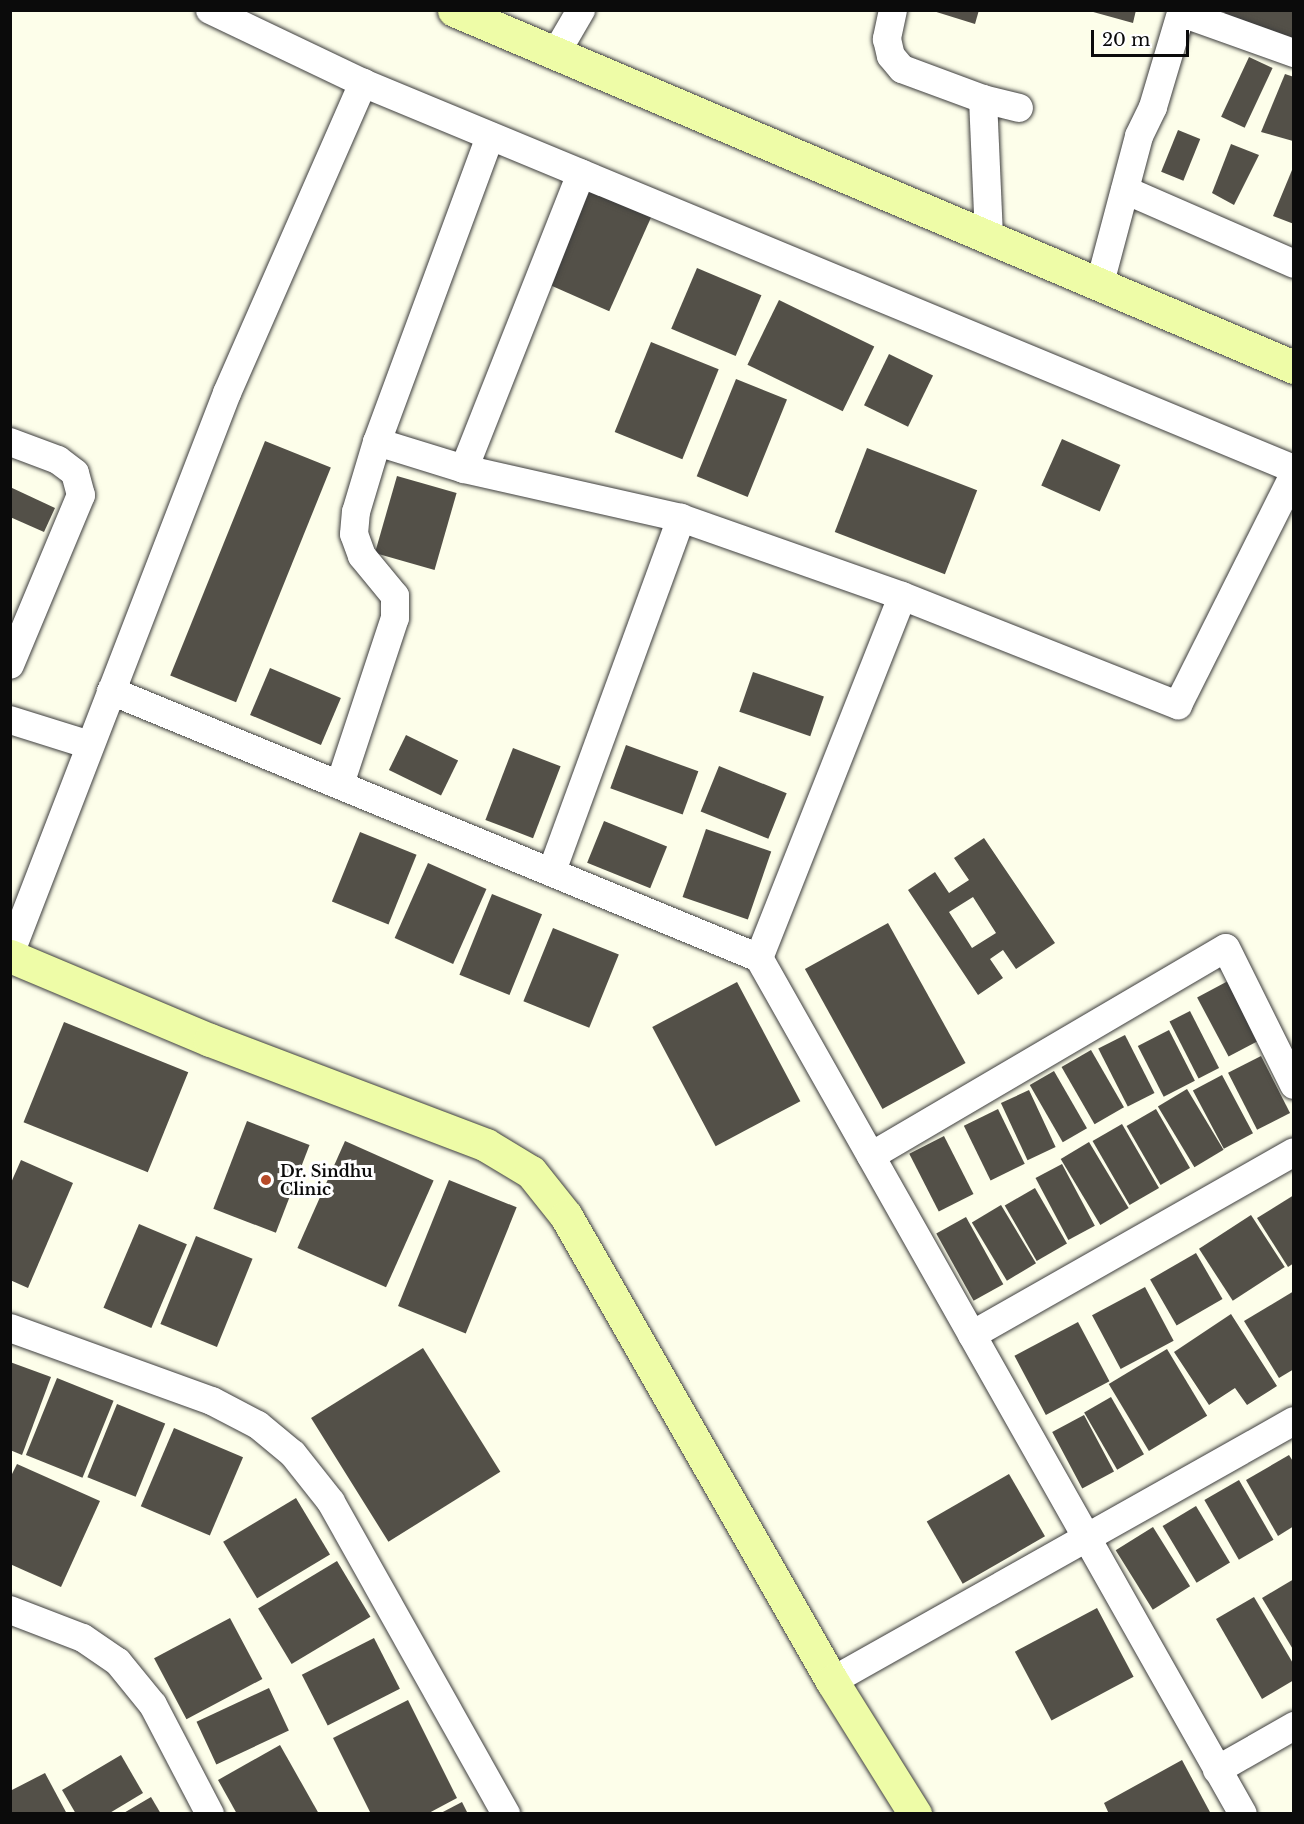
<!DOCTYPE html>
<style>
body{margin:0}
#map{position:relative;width:1304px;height:1824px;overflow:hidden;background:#fdfeea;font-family:"Libre Baskerville",serif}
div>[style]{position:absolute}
.building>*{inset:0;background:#535048;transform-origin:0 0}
.roads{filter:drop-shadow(0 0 2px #3e3e3e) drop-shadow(0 0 2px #3e3e3e)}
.street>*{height:28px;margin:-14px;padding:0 14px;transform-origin:14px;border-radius:14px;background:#fff}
.secondary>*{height:33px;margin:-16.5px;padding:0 16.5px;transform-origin:16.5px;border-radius:16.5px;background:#eefca7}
.dots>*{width:16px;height:16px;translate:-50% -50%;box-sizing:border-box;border:3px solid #fff;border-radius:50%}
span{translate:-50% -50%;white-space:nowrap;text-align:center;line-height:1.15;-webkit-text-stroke:6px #fff;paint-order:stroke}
.poi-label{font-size:16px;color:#0b0b0b;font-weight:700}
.left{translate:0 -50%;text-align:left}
.frame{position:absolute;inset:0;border:12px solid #0b0b0b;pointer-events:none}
.scale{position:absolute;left:1091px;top:30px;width:98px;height:27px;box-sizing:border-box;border:3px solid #0b0b0b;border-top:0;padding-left:8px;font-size:18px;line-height:21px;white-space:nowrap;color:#0b0b0b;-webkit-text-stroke:4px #fff;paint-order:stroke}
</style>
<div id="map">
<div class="building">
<i style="clip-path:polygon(930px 10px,979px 10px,975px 24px)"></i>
<i style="clip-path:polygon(1086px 10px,1136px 10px,1133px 23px)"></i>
<i style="clip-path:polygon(1225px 10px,1294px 10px,1292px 38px,1223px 19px)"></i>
<i style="left:1249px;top:57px;width:26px;height:66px;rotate:25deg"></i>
<i style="clip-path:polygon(1285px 74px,1294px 77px,1293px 141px,1261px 132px)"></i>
<i style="left:1178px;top:130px;width:24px;height:45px;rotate:22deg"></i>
<i style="clip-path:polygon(1231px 144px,1259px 155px,1234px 205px,1212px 193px)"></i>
<i style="clip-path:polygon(1292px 170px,1294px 171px,1294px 224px,1273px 216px)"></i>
<i style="left:591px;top:185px;width:68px;height:108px;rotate:24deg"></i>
<i style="left:697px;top:268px;width:70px;height:66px;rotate:23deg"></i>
<i style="left:779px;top:300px;width:106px;height:72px;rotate:26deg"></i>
<i style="left:651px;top:342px;width:73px;height:97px;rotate:22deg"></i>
<i style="left:889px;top:354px;width:49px;height:57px;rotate:26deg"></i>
<i style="left:736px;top:379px;width:55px;height:105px;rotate:22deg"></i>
<i style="left:1062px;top:439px;width:64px;height:51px;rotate:24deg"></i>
<i style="left:265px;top:441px;width:71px;height:253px;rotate:22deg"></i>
<i style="left:867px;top:448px;width:118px;height:90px;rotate:21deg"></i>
<i style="left:397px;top:476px;width:62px;height:80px;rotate:16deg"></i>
<i style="clip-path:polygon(10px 487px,55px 508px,44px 532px,10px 517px)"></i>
<i style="left:270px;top:668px;width:77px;height:51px;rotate:23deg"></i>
<i style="left:753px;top:672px;width:75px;height:42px;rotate:19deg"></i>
<i style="left:406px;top:735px;width:58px;height:39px;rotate:26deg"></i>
<i style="left:626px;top:745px;width:77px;height:46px;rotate:20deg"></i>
<i style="left:513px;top:748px;width:51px;height:77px;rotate:21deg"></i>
<i style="left:719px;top:766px;width:73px;height:49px;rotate:22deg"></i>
<i style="left:604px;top:821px;width:68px;height:45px;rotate:22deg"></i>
<i style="left:706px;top:829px;width:69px;height:72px;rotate:19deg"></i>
<i style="left:360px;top:832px;width:61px;height:75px;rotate:22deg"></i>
<i style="clip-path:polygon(evenodd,984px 838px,1055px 943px,1016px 969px,1003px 950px,990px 959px,1003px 978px,978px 995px,908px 890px,935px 872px,949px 893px,969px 880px,954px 858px,984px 838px,973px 897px,996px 933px,972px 948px,949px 912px,973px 897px)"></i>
<i style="left:428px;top:863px;width:64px;height:82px;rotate:24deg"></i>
<i style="left:492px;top:894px;width:54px;height:87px;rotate:22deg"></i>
<i style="left:888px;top:923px;width:160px;height:95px;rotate:61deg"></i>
<i style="left:553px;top:928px;width:71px;height:79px;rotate:22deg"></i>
<i style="left:1228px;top:981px;width:67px;height:35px;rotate:62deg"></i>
<i style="left:737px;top:982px;width:135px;height:96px;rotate:62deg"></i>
<i style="left:1190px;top:1011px;width:64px;height:23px;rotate:63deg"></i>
<i style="left:64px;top:1022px;width:134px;height:108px;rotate:22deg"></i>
<i style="left:1169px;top:1030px;width:57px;height:35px;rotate:63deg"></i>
<i style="left:1125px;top:1035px;width:65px;height:30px;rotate:63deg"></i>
<i style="left:1091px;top:1050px;width:66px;height:34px;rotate:60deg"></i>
<i style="left:1261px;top:1056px;width:64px;height:37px;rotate:63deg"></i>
<i style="left:1054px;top:1071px;width:66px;height:28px;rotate:60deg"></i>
<i style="left:1222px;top:1075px;width:66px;height:33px;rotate:62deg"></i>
<i style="left:1187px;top:1089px;width:71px;height:34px;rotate:59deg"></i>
<i style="left:1029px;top:1090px;width:63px;height:31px;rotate:65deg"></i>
<i style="left:998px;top:1109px;width:61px;height:38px;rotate:64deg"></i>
<i style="left:1156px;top:1109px;width:68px;height:34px;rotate:60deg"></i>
<i style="left:247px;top:1121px;width:67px;height:94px;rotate:21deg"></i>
<i style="left:1122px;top:1124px;width:74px;height:34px;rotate:60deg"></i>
<i style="left:944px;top:1136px;width:65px;height:39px;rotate:63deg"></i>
<i style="left:345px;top:1141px;width:97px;height:117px;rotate:24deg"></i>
<i style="left:1089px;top:1142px;width:77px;height:33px;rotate:59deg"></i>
<i style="clip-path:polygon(21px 1160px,73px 1183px,28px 1288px,10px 1280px,10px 1185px)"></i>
<i style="left:1062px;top:1164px;width:70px;height:30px;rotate:62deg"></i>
<i style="left:449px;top:1180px;width:73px;height:136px;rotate:22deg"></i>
<i style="left:1035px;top:1188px;width:64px;height:35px;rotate:60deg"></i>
<i style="clip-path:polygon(1294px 1195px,1294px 1263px,1288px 1267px,1257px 1218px)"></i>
<i style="left:1001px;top:1205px;width:68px;height:34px;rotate:59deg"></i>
<i style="left:1251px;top:1215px;width:62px;height:62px;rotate:57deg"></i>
<i style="left:966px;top:1217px;width:77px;height:34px;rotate:61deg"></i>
<i style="left:139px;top:1224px;width:52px;height:91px;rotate:23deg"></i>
<i style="left:196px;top:1236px;width:61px;height:95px;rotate:22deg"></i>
<i style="left:1196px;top:1253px;width:53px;height:53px;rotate:60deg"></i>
<i style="left:1145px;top:1287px;width:61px;height:60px;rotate:62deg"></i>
<i style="clip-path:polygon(1294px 1291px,1294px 1369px,1279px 1378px,1244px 1321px)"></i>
<i style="clip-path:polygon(1231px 1314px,1277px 1386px,1247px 1405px,1235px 1388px,1209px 1405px,1174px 1352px)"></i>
<i style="left:1078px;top:1322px;width:67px;height:72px;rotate:62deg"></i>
<i style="left:423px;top:1348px;width:146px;height:132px;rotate:58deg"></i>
<i style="left:1167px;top:1349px;width:78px;height:68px;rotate:59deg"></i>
<i style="clip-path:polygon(10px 1362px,51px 1377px,22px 1455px,10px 1450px)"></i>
<i style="left:57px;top:1378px;width:61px;height:83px;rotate:22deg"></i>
<i style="left:1111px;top:1397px;width:66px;height:31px;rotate:60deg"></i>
<i style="left:117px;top:1404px;width:52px;height:79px;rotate:22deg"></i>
<i style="left:1084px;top:1415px;width:64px;height:36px;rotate:62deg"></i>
<i style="left:174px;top:1428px;width:75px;height:85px;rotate:23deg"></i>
<i style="clip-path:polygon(1289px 1455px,1294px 1463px,1294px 1526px,1278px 1536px,1246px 1480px)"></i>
<i style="clip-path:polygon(17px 1464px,100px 1501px,61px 1587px,10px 1564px,10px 1478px)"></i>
<i style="left:1009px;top:1474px;width:72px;height:95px;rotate:60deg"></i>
<i style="left:1239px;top:1480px;width:69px;height:40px;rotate:60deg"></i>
<i style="left:296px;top:1498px;width:66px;height:85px;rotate:59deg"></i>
<i style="left:1196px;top:1506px;width:66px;height:39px;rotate:59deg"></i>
<i style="left:1153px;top:1527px;width:70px;height:44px;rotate:58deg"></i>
<i style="left:337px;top:1561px;width:65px;height:92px;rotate:59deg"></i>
<i style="clip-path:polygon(1294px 1579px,1294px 1651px,1262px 1598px)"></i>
<i style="clip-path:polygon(1254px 1597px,1294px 1665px,1294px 1680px,1262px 1699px,1216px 1619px)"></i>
<i style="left:1097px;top:1608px;width:78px;height:93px;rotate:62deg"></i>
<i style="left:230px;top:1618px;width:69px;height:86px;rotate:62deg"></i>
<i style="left:374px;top:1638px;width:57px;height:81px;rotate:63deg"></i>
<i style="left:269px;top:1688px;width:47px;height:80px;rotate:65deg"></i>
<i style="clip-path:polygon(408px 1700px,457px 1798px,427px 1814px,371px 1814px,333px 1738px)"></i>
<i style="clip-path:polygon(280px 1745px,319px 1814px,237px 1814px,218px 1780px)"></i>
<i style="clip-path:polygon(121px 1755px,143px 1793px,108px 1814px,76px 1814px,62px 1790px)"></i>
<i style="clip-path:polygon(1182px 1760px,1211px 1814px,1109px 1814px,1104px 1803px)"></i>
<i style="clip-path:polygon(45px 1773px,67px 1814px,10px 1814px,10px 1791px)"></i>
<i style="clip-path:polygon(151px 1797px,161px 1814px,122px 1814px)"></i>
<i style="clip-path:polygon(462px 1802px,468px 1814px,439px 1814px)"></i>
</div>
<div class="roads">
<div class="street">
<i style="left:210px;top:10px;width:170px;rotate:25.5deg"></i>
<i style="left:363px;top:83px;width:1008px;rotate:22.52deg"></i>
<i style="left:893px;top:10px;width:30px;rotate:102deg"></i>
<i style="left:887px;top:39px;width:17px;rotate:77deg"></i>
<i style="left:891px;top:56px;width:17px;rotate:50deg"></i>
<i style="left:902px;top:69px;width:86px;rotate:20.3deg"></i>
<i style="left:983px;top:99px;width:37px;rotate:14deg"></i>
<i style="left:1182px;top:13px;width:119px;rotate:19.7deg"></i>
<i style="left:556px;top:53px;width:50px;rotate:-59.8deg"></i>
<i style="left:983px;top:99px;width:137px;rotate:87.5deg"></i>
<i style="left:1125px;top:190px;width:184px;rotate:23.6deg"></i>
<i style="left:1100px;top:283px;width:152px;rotate:-75.1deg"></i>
<i style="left:1139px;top:136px;width:32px;rotate:-64deg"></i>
<i style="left:1153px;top:107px;width:101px;rotate:-73.4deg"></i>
<i style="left:10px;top:442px;width:51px;rotate:20.6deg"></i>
<i style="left:58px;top:460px;width:21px;rotate:37deg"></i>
<i style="left:75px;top:473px;width:23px;rotate:75deg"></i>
<i style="left:81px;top:495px;width:184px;rotate:112.7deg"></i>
<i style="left:377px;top:442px;width:91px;rotate:17.2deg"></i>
<i style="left:464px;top:469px;width:222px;rotate:12.7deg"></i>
<i style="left:681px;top:518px;width:234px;rotate:19.4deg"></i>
<i style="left:902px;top:596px;width:297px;rotate:21.6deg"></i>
<i style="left:1178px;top:705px;width:258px;rotate:-63.3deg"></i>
<i style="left:464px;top:469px;width:318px;rotate:-68.4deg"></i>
<i style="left:111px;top:691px;width:701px;rotate:22.39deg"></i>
<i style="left:759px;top:958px;width:983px;rotate:60.52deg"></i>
<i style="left:10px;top:720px;width:84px;rotate:17.4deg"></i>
<i style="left:340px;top:784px;width:175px;rotate:-71.7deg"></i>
<i style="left:395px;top:618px;width:22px;rotate:-90deg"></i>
<i style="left:395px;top:596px;width:52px;rotate:-129.5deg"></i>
<i style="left:362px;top:556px;width:23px;rotate:-110deg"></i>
<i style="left:354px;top:534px;width:22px;rotate:-85deg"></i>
<i style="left:356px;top:512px;width:73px;rotate:-73.3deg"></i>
<i style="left:377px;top:442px;width:326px;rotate:-69.7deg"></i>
<i style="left:552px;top:871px;width:376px;rotate:-69.9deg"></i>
<i style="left:10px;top:954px;width:602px;rotate:-68.85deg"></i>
<i style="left:227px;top:393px;width:339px;rotate:-66.3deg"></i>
<i style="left:759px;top:958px;width:389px;rotate:-68.4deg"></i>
<i style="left:871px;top:1156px;width:411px;rotate:-30.4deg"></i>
<i style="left:1226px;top:948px;width:153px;rotate:63.6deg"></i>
<i style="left:10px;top:1328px;width:215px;rotate:19.9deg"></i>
<i style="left:212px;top:1401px;width:52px;rotate:27.6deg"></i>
<i style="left:258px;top:1425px;width:45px;rotate:39.6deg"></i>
<i style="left:293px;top:1454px;width:61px;rotate:51.6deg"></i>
<i style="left:331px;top:1502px;width:358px;rotate:60.7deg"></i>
<i style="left:972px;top:1335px;width:370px;rotate:-29.6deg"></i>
<i style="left:10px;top:1610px;width:78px;rotate:21deg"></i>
<i style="left:83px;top:1638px;width:42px;rotate:34.4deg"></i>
<i style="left:118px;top:1662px;width:55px;rotate:50.9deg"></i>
<i style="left:153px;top:1705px;width:123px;rotate:62.4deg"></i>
<i style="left:832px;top:1681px;width:530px;rotate:-29.37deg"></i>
<i style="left:1217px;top:1770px;width:89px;rotate:-29.7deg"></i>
</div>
<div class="secondary">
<i style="left:454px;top:10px;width:913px;rotate:23.03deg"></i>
<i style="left:10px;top:956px;width:217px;rotate:22.8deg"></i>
<i style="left:210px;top:1040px;width:295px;rotate:20.8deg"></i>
<i style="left:486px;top:1145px;width:52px;rotate:31deg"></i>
<i style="left:531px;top:1172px;width:56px;rotate:51.5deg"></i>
<i style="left:566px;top:1216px;width:536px;rotate:60.23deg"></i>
<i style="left:832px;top:1681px;width:157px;rotate:58deg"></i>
</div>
</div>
<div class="dots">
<i style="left:266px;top:1180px;background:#b64a29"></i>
</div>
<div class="poi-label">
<span class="left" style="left:280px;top:1180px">Dr. Sindhu<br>Clinic</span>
</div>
<div class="frame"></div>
<div class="scale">20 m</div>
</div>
